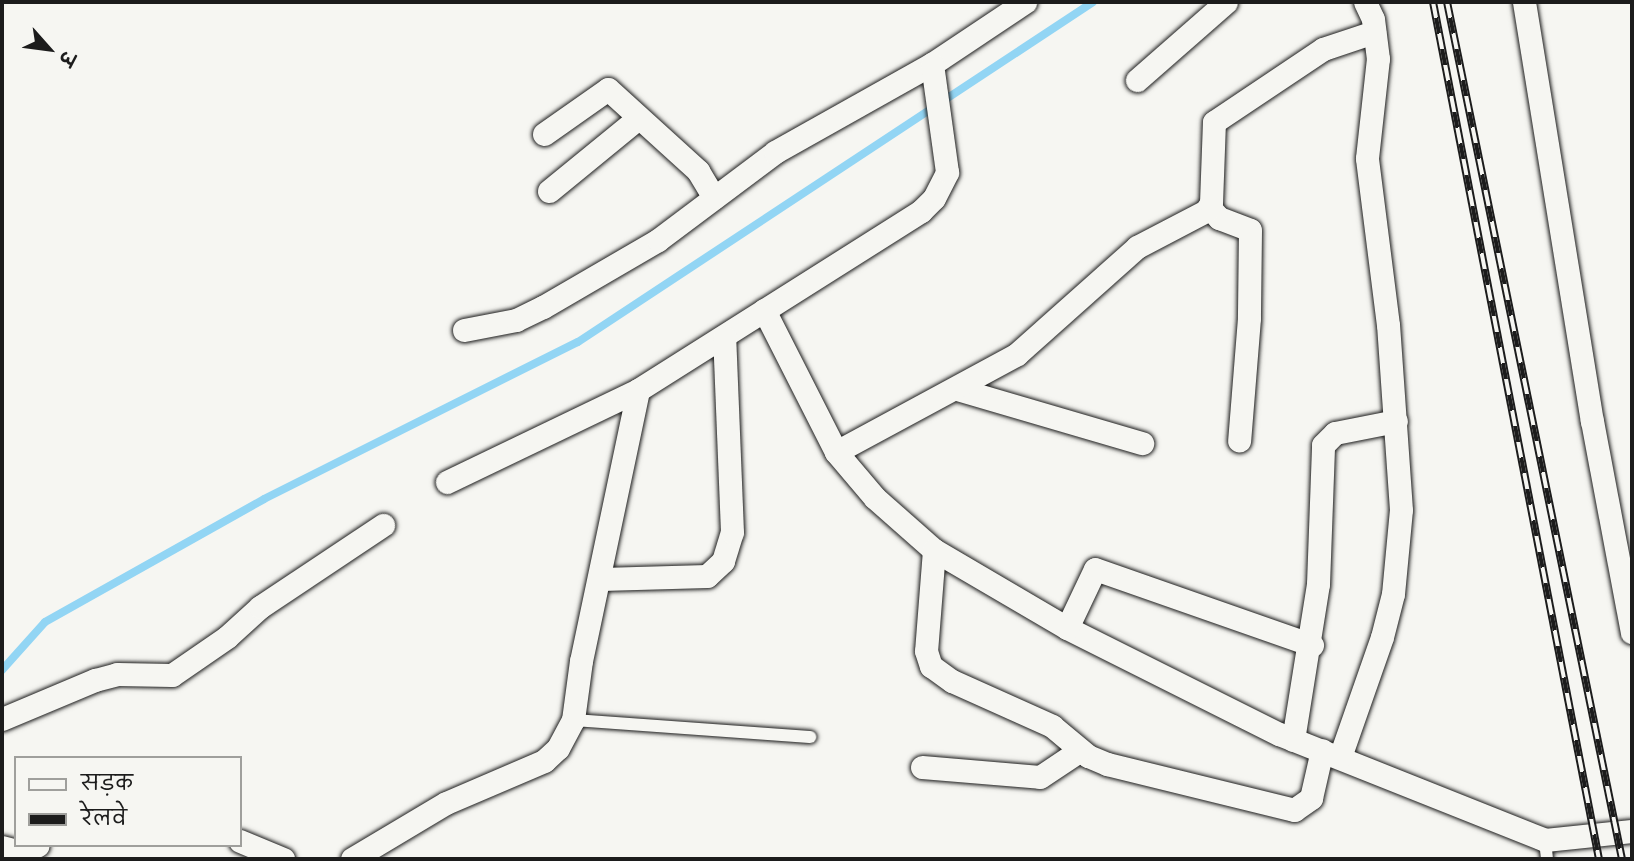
<!DOCTYPE html>
<meta charset="utf-8">
<style>
body{margin:0}
#map{position:relative;width:1634px;height:861px;overflow:hidden;background:#f6f6f2;font-family:Delius,"Playpen Sans Deva",sans-serif}
div>[style]{position:absolute}
.stream>*{height:8px;margin:-4px;padding:0 4px;transform-origin:4px;border-radius:4px;background:#92d5f4}
.roads{filter:drop-shadow(0 0 2px #1c1c1c) drop-shadow(0 0 2px #1c1c1c)}
.service>*{height:12px;margin:-6px;padding:0 6px;transform-origin:6px;border-radius:6px;background:#f6f6f2}
.minor>*{height:23px;margin:-11.5px;padding:0 11.5px;transform-origin:11.5px;border-radius:11.5px;background:#f6f6f2}
.rail>*{height:8px;margin-top:-4px;transform-origin:0;background:repeating-linear-gradient(90deg,#f6f6f2 0 16px,#1c1c1c 0 32px);box-sizing:border-box;border-block:2px solid #1c1c1c}
span{translate:-50% -50%;white-space:nowrap;text-align:center;line-height:1.15;-webkit-text-stroke:6px #f6f6f2;paint-order:stroke}
.frame{position:absolute;inset:0;border:4px solid #1c1c1c;pointer-events:none}
.legend{position:absolute;left:14px;top:756px;width:228px;height:91px;box-sizing:border-box;background:#f6f6f2;border:2px solid #9f9f9c;margin:0;padding:9px 12px;list-style:none;font-size:21px;color:#1c1c1c}
.legend li{display:flex;align-items:center;gap:14px;height:35px}
.legend b{width:35px;border:2px solid #9f9f9c}
.north{position:absolute;left:14px;top:14px;width:70px;height:70px;-webkit-text-stroke:5px #f6f6f2;paint-order:stroke;rotate:118deg;font-size:19px;font-weight:700;line-height:28px;text-align:center;color:#1c1c1c}
.north::after{content:'';display:block;margin:auto;width:24px;height:32px;background:#1c1c1c;clip-path:polygon(50% 0,100% 100%,50% 72%,0 100%)}
</style>
<div id="map">
<div class="stream">
<i style="left:2px;top:670px;width:64px;rotate:-48.1deg"></i>
<i style="left:45px;top:622px;width:251px;rotate:-29.3deg"></i>
<i style="left:264px;top:499px;width:351px;rotate:-26.6deg"></i>
<i style="left:578px;top:342px;width:617px;rotate:-33.43deg"></i>
</div>
<div class="roads">
<div class="service">
<i style="left:573px;top:720px;width:238px;rotate:4.1deg"></i>
<i style="left:1545px;top:840px;width:19px;rotate:84deg"></i>
</div>
<div class="minor">
<i style="left:1524px;top:2px;width:424px;rotate:80.8deg"></i>
<i style="left:1592px;top:421px;width:215px;rotate:79.3deg"></i>
<i style="left:1137px;top:80px;width:118px;rotate:-41.2deg"></i>
<i style="left:544px;top:134px;width:78px;rotate:-35.1deg"></i>
<i style="left:608px;top:89px;width:122px;rotate:42.3deg"></i>
<i style="left:698px;top:171px;width:31px;rotate:59deg"></i>
<i style="left:549px;top:191px;width:114px;rotate:-39.3deg"></i>
<i style="left:1209px;top:207px;width:15px;rotate:48deg"></i>
<i style="left:1219px;top:218px;width:33px;rotate:21deg"></i>
<i style="left:1250px;top:230px;width:88px;rotate:90.7deg"></i>
<i style="left:1249px;top:318px;width:123px;rotate:94.6deg"></i>
<i style="left:764px;top:310px;width:159px;rotate:63.1deg"></i>
<i style="left:836px;top:452px;width:60px;rotate:49.7deg"></i>
<i style="left:875px;top:498px;width:79px;rotate:41.4deg"></i>
<i style="left:934px;top:550px;width:154px;rotate:30.4deg"></i>
<i style="left:1067px;top:628px;width:237px;rotate:26.6deg"></i>
<i style="left:1279px;top:734px;width:286px;rotate:21.7deg"></i>
<i style="left:1545px;top:840px;width:87px;rotate:-5.9deg"></i>
<i style="left:464px;top:330px;width:53px;rotate:-10.9deg"></i>
<i style="left:516px;top:320px;width:30px;rotate:-26deg"></i>
<i style="left:543px;top:307px;width:133px;rotate:-30.2deg"></i>
<i style="left:658px;top:240px;width:146px;rotate:-36.9deg"></i>
<i style="left:775px;top:152px;width:180px;rotate:-29.3deg"></i>
<i style="left:932px;top:64px;width:112px;rotate:-33.7deg"></i>
<i style="left:957px;top:389px;width:193px;rotate:16.3deg"></i>
<i style="left:836px;top:452px;width:206px;rotate:-28.4deg"></i>
<i style="left:1017px;top:354px;width:161px;rotate:-41.7deg"></i>
<i style="left:1137px;top:247px;width:78px;rotate:-27.6deg"></i>
<i style="left:1206px;top:211px;width:9px;rotate:-58deg"></i>
<i style="left:1211px;top:203px;width:81px;rotate:-87.9deg"></i>
<i style="left:1214px;top:122px;width:131px;rotate:-33.8deg"></i>
<i style="left:1323px;top:49px;width:54px;rotate:-18.4deg"></i>
<i style="left:447px;top:482px;width:212px;rotate:-25.7deg"></i>
<i style="left:638px;top:390px;width:335px;rotate:-32.3deg"></i>
<i style="left:921px;top:211px;width:18px;rotate:-45deg"></i>
<i style="left:934px;top:198px;width:29px;rotate:-63deg"></i>
<i style="left:947px;top:172px;width:109px;rotate:-97.9deg"></i>
<i style="left:934px;top:550px;width:101px;rotate:94.5deg"></i>
<i style="left:926px;top:651px;width:16px;rotate:72deg"></i>
<i style="left:931px;top:666px;width:26px;rotate:36deg"></i>
<i style="left:952px;top:681px;width:110px;rotate:24.2deg"></i>
<i style="left:1052px;top:726px;width:47px;rotate:39.8deg"></i>
<i style="left:1088px;top:756px;width:21px;rotate:23deg"></i>
<i style="left:1107px;top:764px;width:193px;rotate:13.8deg"></i>
<i style="left:1294px;top:810px;width:21px;rotate:-35deg"></i>
<i style="left:1311px;top:798px;width:49px;rotate:-77.1deg"></i>
<i style="left:601px;top:579px;width:106px;rotate:-1.6deg"></i>
<i style="left:707px;top:576px;width:22px;rotate:-43deg"></i>
<i style="left:723px;top:561px;width:30px;rotate:-73deg"></i>
<i style="left:732px;top:532px;width:195px;rotate:-92.3deg"></i>
<i style="left:1067px;top:628px;width:65px;rotate:-64.6deg"></i>
<i style="left:1095px;top:569px;width:230px;rotate:19.3deg"></i>
<i style="left:2px;top:719px;width:101px;rotate:-22.8deg"></i>
<i style="left:95px;top:680px;width:23px;rotate:-15deg"></i>
<i style="left:117px;top:674px;width:55px;rotate:1deg"></i>
<i style="left:172px;top:675px;width:67px;rotate:-34.6deg"></i>
<i style="left:227px;top:637px;width:45px;rotate:-42.3deg"></i>
<i style="left:260px;top:607px;width:148px;rotate:-33.7deg"></i>
<i style="left:1293px;top:740px;width:158px;rotate:-80.9deg"></i>
<i style="left:1318px;top:584px;width:139px;rotate:-87.9deg"></i>
<i style="left:1323px;top:445px;width:17px;rotate:-45deg"></i>
<i style="left:1335px;top:433px;width:62px;rotate:-11.1deg"></i>
<i style="left:1340px;top:757px;width:127px;rotate:-70.7deg"></i>
<i style="left:1382px;top:637px;width:44px;rotate:-75.7deg"></i>
<i style="left:1393px;top:594px;width:84px;rotate:-84.6deg"></i>
<i style="left:1401px;top:510px;width:185px;rotate:-94deg"></i>
<i style="left:1388px;top:325px;width:168px;rotate:-97.2deg"></i>
<i style="left:1367px;top:158px;width:100px;rotate:-83.7deg"></i>
<i style="left:1378px;top:59px;width:40px;rotate:-97.1deg"></i>
<i style="left:1373px;top:19px;width:19px;rotate:-115deg"></i>
<i style="left:922px;top:767px;width:118px;rotate:4.8deg"></i>
<i style="left:1040px;top:777px;width:47px;rotate:-33.7deg"></i>
<i style="left:240px;top:841px;width:47px;rotate:22.7deg"></i>
<i style="left:2px;top:847px;width:20px;rotate:15deg"></i>
<i style="left:21px;top:852px;width:18px;rotate:-22deg"></i>
<i style="left:352px;top:859px;width:109px;rotate:-30.8deg"></i>
<i style="left:446px;top:803px;width:107px;rotate:-23.2deg"></i>
<i style="left:544px;top:761px;width:19px;rotate:-43deg"></i>
<i style="left:558px;top:748px;width:32px;rotate:-62deg"></i>
<i style="left:573px;top:720px;width:60px;rotate:-82.3deg"></i>
<i style="left:581px;top:661px;width:277px;rotate:-78.1deg"></i>
</div>
</div>
<div class="rail">
<i style="left:1433px;top:2px;width:873px;rotate:79.04deg"></i>
<i style="left:1447px;top:2px;width:875px;rotate:78.46deg"></i>
</div>
<div class="frame"></div>
<ul class="legend">
<li><b style="height:9px;background:#f6f6f2"></b>सड़क</li>
<li><b style="height:9px;background:#1c1c1c"></b>रेलवे</li>
</ul>
<div class="north">उ</div>
</div>
